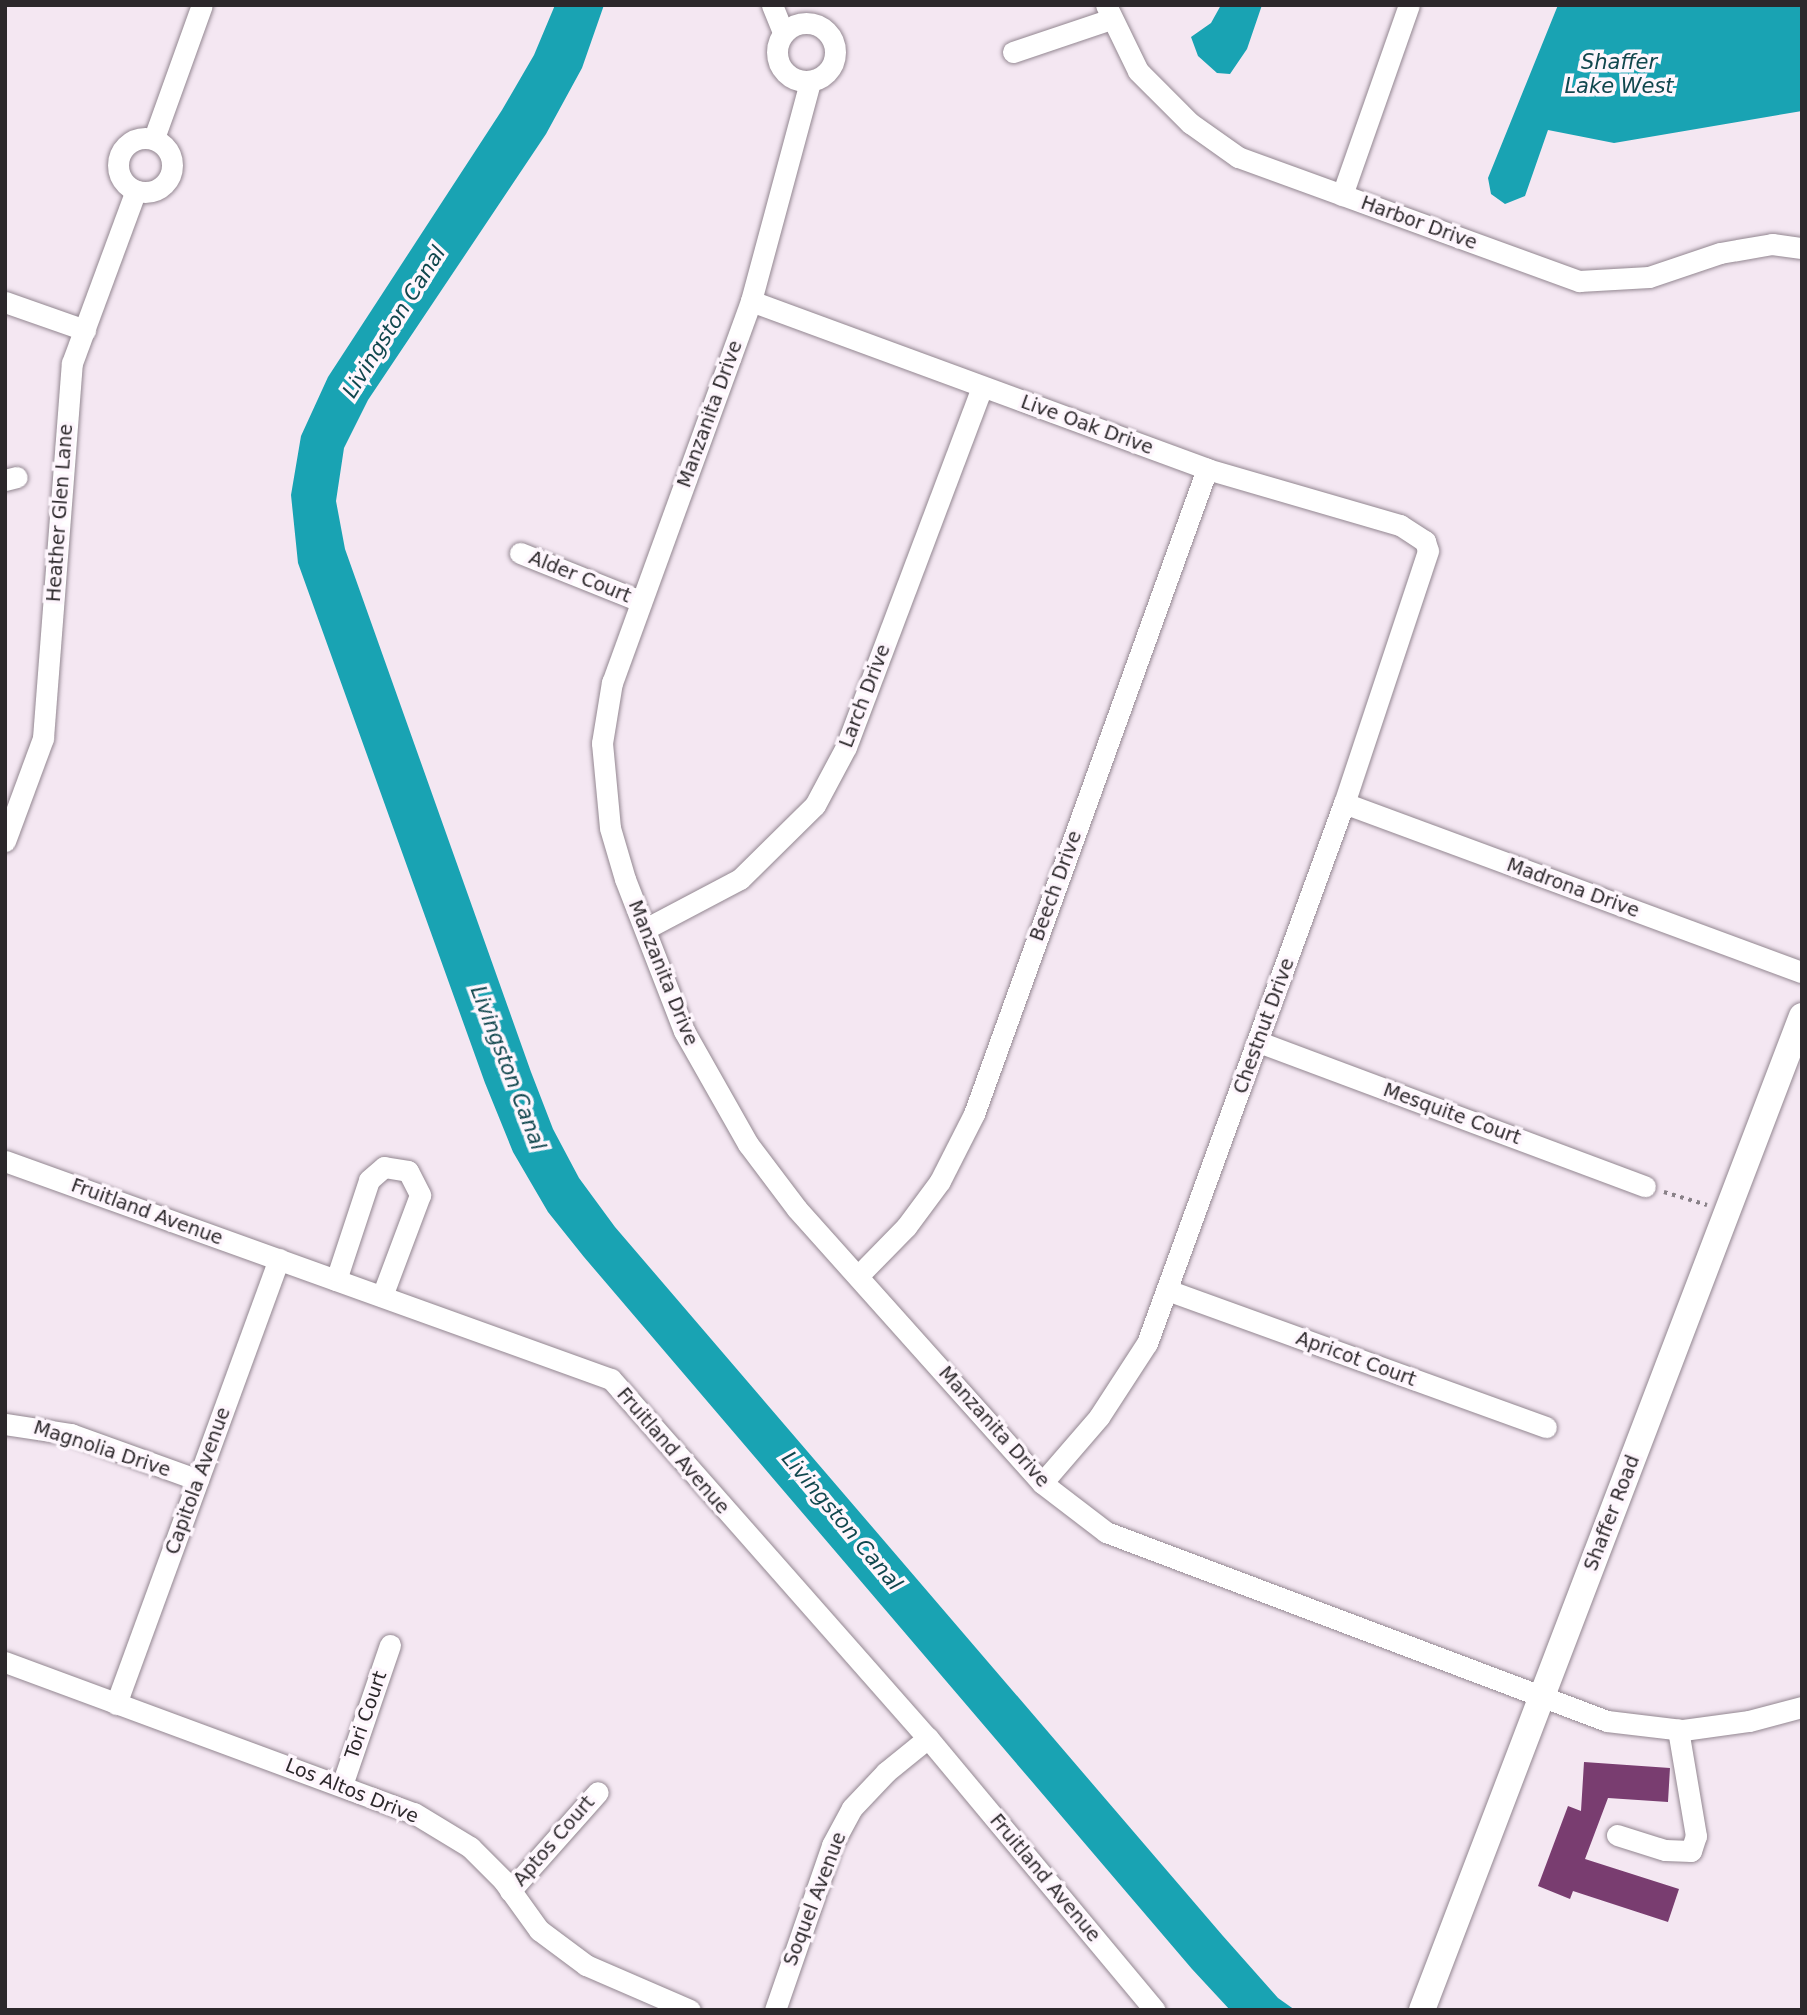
<!DOCTYPE html>
<style>
body{margin:0}
#map{position:relative;width:1807px;height:2015px;overflow:hidden;background:#f4e7f2;font-family:"DejaVu Sans",sans-serif}
div>[style]{position:absolute}
.water>*{inset:0;background:#19a3b3}
.building>*{inset:0;background:#793d70}
.path>*{height:3.5px;margin-top:-1.75px;transform-origin:0;background:repeating-linear-gradient(90deg,#898188 0 3.5px,transparent 0 8.5px)}
.roads{filter:drop-shadow(0 0 2px #938791) drop-shadow(0 0 2px #938791)}
.minor>*{height:21px;margin:-10.5px;padding:0 10.5px;transform-origin:10.5px;border-radius:10.5px;background:#fff}
.minor>.ring{margin:-10.5px;padding:0;box-sizing:content-box;background:none;border:21px solid #fff;border-radius:50%}
.major>*{height:26px;margin:-13px;padding:0 13px;transform-origin:13px;border-radius:13px;background:#fff}
span{translate:-50% -50%;white-space:nowrap;text-align:center;line-height:1.15;-webkit-text-stroke:7px #fef6fd;paint-order:stroke}
.street-label{font-size:19px;color:#2c282b}
.water-label{font-size:21px;color:#11474e;font-style:italic}
.frame{position:absolute;inset:0;border:7px solid #2c282b;pointer-events:none}
</style>
<div id="map">
<div class="water">
<i style="clip-path:polygon(555px 5px,604px 5px,582px 68px,546px 134px,368px 400px,344px 448px,336px 501px,345px 549px,531px 1072px,553px 1129px,579px 1178px,615px 1227px,1223px 1936px,1278px 1998px,1295px 2010px,1230px 2010px,1192px 1969px,584px 1257px,548px 1212px,513px 1152px,485px 1083px,298px 563px,291px 495px,301px 436px,328px 377px,502px 110px,534px 55px)"></i>
<i style="clip-path:polygon(1221px 5px,1262px 5px,1247px 49px,1230px 74px,1217px 73px,1198px 56px,1191px 37px,1211px 23px)"></i>
<i style="clip-path:polygon(1558px 5px,1802px 6px,1802px 111px,1614px 143px,1548px 130px,1525px 196px,1505px 204px,1491px 194px,1488px 178px)"></i>
</div>
<div class="building">
<i style="clip-path:polygon(1584px 1762px,1670px 1768px,1668px 1802px,1608px 1798px,1585px 1859px,1679px 1889px,1668px 1922px,1573px 1891px,1570px 1899px,1538px 1886px,1568px 1806px,1581px 1811px)"></i>
</div>
<div class="path">
<i style="left:1664px;top:1192px;width:45px;rotate:16.8deg"></i>
</div>
<div class="roads">
<div class="minor">
<i style="left:772px;top:5px;width:29px;rotate:68deg"></i>
<i style="left:1106px;top:5px;width:73px;rotate:64.1deg"></i>
<i style="left:1138px;top:71px;width:74px;rotate:45deg"></i>
<i style="left:1190px;top:123px;width:59px;rotate:35.3deg"></i>
<i style="left:1238px;top:157px;width:363px;rotate:20deg"></i>
<i style="left:1579px;top:281px;width:70px;rotate:-3.3deg"></i>
<i style="left:1649px;top:277px;width:75px;rotate:-18.7deg"></i>
<i style="left:1720px;top:253px;width:53px;rotate:-9.8deg"></i>
<i style="left:1772px;top:244px;width:30px;rotate:8deg"></i>
<i class="ring" style="left:777px;top:23px;width:37px;height:37px"></i>
<i style="left:1013px;top:52px;width:103px;rotate:-18.6deg"></i>
<i style="left:810px;top:82px;width:227px;rotate:105.1deg"></i>
<i style="left:751px;top:301px;width:406px;rotate:110deg"></i>
<i style="left:612px;top:682px;width:62px;rotate:99.3deg"></i>
<i style="left:602px;top:743px;width:85px;rotate:84.6deg"></i>
<i style="left:610px;top:828px;width:53px;rotate:73.6deg"></i>
<i style="left:625px;top:879px;width:163px;rotate:68.8deg"></i>
<i style="left:684px;top:1031px;width:130px;rotate:60.5deg"></i>
<i style="left:748px;top:1144px;width:81px;rotate:53deg"></i>
<i style="left:797px;top:1209px;width:368px;rotate:48.2deg"></i>
<i style="left:1042px;top:1483px;width:81px;rotate:37.4deg"></i>
<i style="left:1106px;top:1532px;width:535px;rotate:20.67deg"></i>
<i style="left:1607px;top:1721px;width:77px;rotate:6.8deg"></i>
<i style="left:1683px;top:1730px;width:67px;rotate:-7.8deg"></i>
<i style="left:1749px;top:1721px;width:55px;rotate:-14.8deg"></i>
<i class="ring" style="left:118px;top:138px;width:33px;height:33px"></i>
<i style="left:154px;top:138px;width:141px;rotate:-70.2deg"></i>
<i style="left:1342px;top:195px;width:201px;rotate:-70.6deg"></i>
<i style="left:751px;top:301px;width:486px;rotate:20.2deg"></i>
<i style="left:1207px;top:469px;width:201px;rotate:16.2deg"></i>
<i style="left:1400px;top:525px;width:30px;rotate:33deg"></i>
<i style="left:1425px;top:541px;width:10px;rotate:73deg"></i>
<i style="left:1428px;top:551px;width:266px;rotate:108.4deg"></i>
<i style="left:1344px;top:803px;width:575px;rotate:110.04deg"></i>
<i style="left:1147px;top:1343px;width:88px;rotate:123deg"></i>
<i style="left:1099px;top:1417px;width:87px;rotate:130.8deg"></i>
<i style="left:5px;top:302px;width:85px;rotate:19.3deg"></i>
<i style="left:5px;top:480px;width:12px;rotate:-14deg"></i>
<i style="left:520px;top:553px;width:129px;rotate:21.8deg"></i>
<i style="left:1344px;top:803px;width:488px;rotate:20.3deg"></i>
<i style="left:5px;top:841px;width:110px;rotate:-69.7deg"></i>
<i style="left:43px;top:738px;width:376px;rotate:-85.6deg"></i>
<i style="left:72px;top:363px;width:184px;rotate:-69.7deg"></i>
<i style="left:647px;top:928px;width:105px;rotate:-27.8deg"></i>
<i style="left:740px;top:879px;width:105px;rotate:-44.6deg"></i>
<i style="left:815px;top:805px;width:66px;rotate:-61.9deg"></i>
<i style="left:846px;top:747px;width:385px;rotate:-69.3deg"></i>
<i style="left:1259px;top:1042px;width:412px;rotate:20.5deg"></i>
<i style="left:5px;top:1161px;width:644px;rotate:19.79deg"></i>
<i style="left:611px;top:1379px;width:479px;rotate:48.6deg"></i>
<i style="left:928px;top:1738px;width:354px;rotate:50.2deg"></i>
<i style="left:858px;top:1276px;width:69px;rotate:-45.6deg"></i>
<i style="left:906px;top:1227px;width:57px;rotate:-53.5deg"></i>
<i style="left:940px;top:1181px;width:75px;rotate:-63.1deg"></i>
<i style="left:974px;top:1114px;width:686px;rotate:-70.14deg"></i>
<i style="left:336px;top:1280px;width:105px;rotate:-71.7deg"></i>
<i style="left:369px;top:1180px;width:20px;rotate:-41deg"></i>
<i style="left:384px;top:1167px;width:24px;rotate:9deg"></i>
<i style="left:408px;top:1171px;width:27px;rotate:63deg"></i>
<i style="left:420px;top:1195px;width:108px;rotate:110.6deg"></i>
<i style="left:1167px;top:1290px;width:403px;rotate:19.9deg"></i>
<i style="left:5px;top:1424px;width:67px;rotate:8.6deg"></i>
<i style="left:71px;top:1434px;width:135px;rotate:19.9deg"></i>
<i style="left:5px;top:1662px;width:436px;rotate:20.3deg"></i>
<i style="left:414px;top:1813px;width:66px;rotate:31.3deg"></i>
<i style="left:470px;top:1847px;width:47px;rotate:45deg"></i>
<i style="left:503px;top:1880px;width:62px;rotate:54.2deg"></i>
<i style="left:539px;top:1930px;width:59px;rotate:36.7deg"></i>
<i style="left:586px;top:1965px;width:113px;rotate:23.4deg"></i>
<i style="left:116px;top:1704px;width:474px;rotate:-69.9deg"></i>
<i style="left:342px;top:1785px;width:148px;rotate:-71.1deg"></i>
<i style="left:1617px;top:1835px;width:50px;rotate:17.4deg"></i>
<i style="left:1665px;top:1850px;width:26px;rotate:2deg"></i>
<i style="left:1691px;top:1851px;width:16px;rotate:-72deg"></i>
<i style="left:1696px;top:1836px;width:108px;rotate:-99.6deg"></i>
<i style="left:510px;top:1891px;width:132px;rotate:-48.4deg"></i>
<i style="left:775px;top:2010px;width:175px;rotate:-70.9deg"></i>
<i style="left:832px;top:1845px;width:42px;rotate:-61.6deg"></i>
<i style="left:852px;top:1808px;width:50px;rotate:-46.6deg"></i>
<i style="left:886px;top:1772px;width:54px;rotate:-39deg"></i>
</div>
<div class="major">
<i style="left:1422px;top:2010px;width:1064px;rotate:-69.08deg"></i>
</div>
</div>
<div class="street-label">
<span style="left:1419px;top:223px;rotate:20deg">Harbor Drive</span>
<span style="left:710px;top:414px;rotate:-70deg">Manzanita Drive</span>
<span style="left:1087px;top:425px;rotate:20deg">Live Oak Drive</span>
<span style="left:60px;top:513px;rotate:-86deg">Heather Glen Lane</span>
<span style="left:580px;top:577px;rotate:22deg">Alder Court</span>
<span style="left:865px;top:696px;rotate:-69deg">Larch Drive</span>
<span style="left:1056px;top:886px;rotate:-70deg">Beech Drive</span>
<span style="left:1573px;top:888px;rotate:20deg">Madrona Drive</span>
<span style="left:663px;top:973px;rotate:68deg">Manzanita Drive</span>
<span style="left:1264px;top:1026px;rotate:-70deg">Chestnut Drive</span>
<span style="left:1452px;top:1114px;rotate:20deg">Mesquite Court</span>
<span style="left:147px;top:1212px;rotate:20deg">Fruitland Avenue</span>
<span style="left:1356px;top:1359px;rotate:20deg">Apricot Court</span>
<span style="left:994px;top:1427px;rotate:48deg">Manzanita Drive</span>
<span style="left:102px;top:1449px;rotate:18deg">Magnolia Drive</span>
<span style="left:673px;top:1451px;rotate:49deg">Fruitland Avenue</span>
<span style="left:198px;top:1481px;rotate:-70deg">Capitola Avenue</span>
<span style="left:1612px;top:1513px;rotate:-69deg">Shaffer Road</span>
<span style="left:366px;top:1715px;rotate:-71deg">Tori Court</span>
<span style="left:352px;top:1791px;rotate:22deg">Los Altos Drive</span>
<span style="left:554px;top:1841px;rotate:-49deg">Aptos Court</span>
<span style="left:1045px;top:1878px;rotate:50deg">Fruitland Avenue</span>
<span style="left:815px;top:1899px;rotate:-69deg">Soquel Avenue</span>
</div>
<div class="water-label">
<span style="left:1619px;top:74px">Shaffer<br>Lake West</span>
<span style="left:394px;top:322px;rotate:-58deg">Livingston Canal</span>
<span style="left:508px;top:1068px;rotate:69deg">Livingston Canal</span>
<span style="left:842px;top:1521px;rotate:50deg">Livingston Canal</span>
</div>
<div class="frame"></div>
</div>
